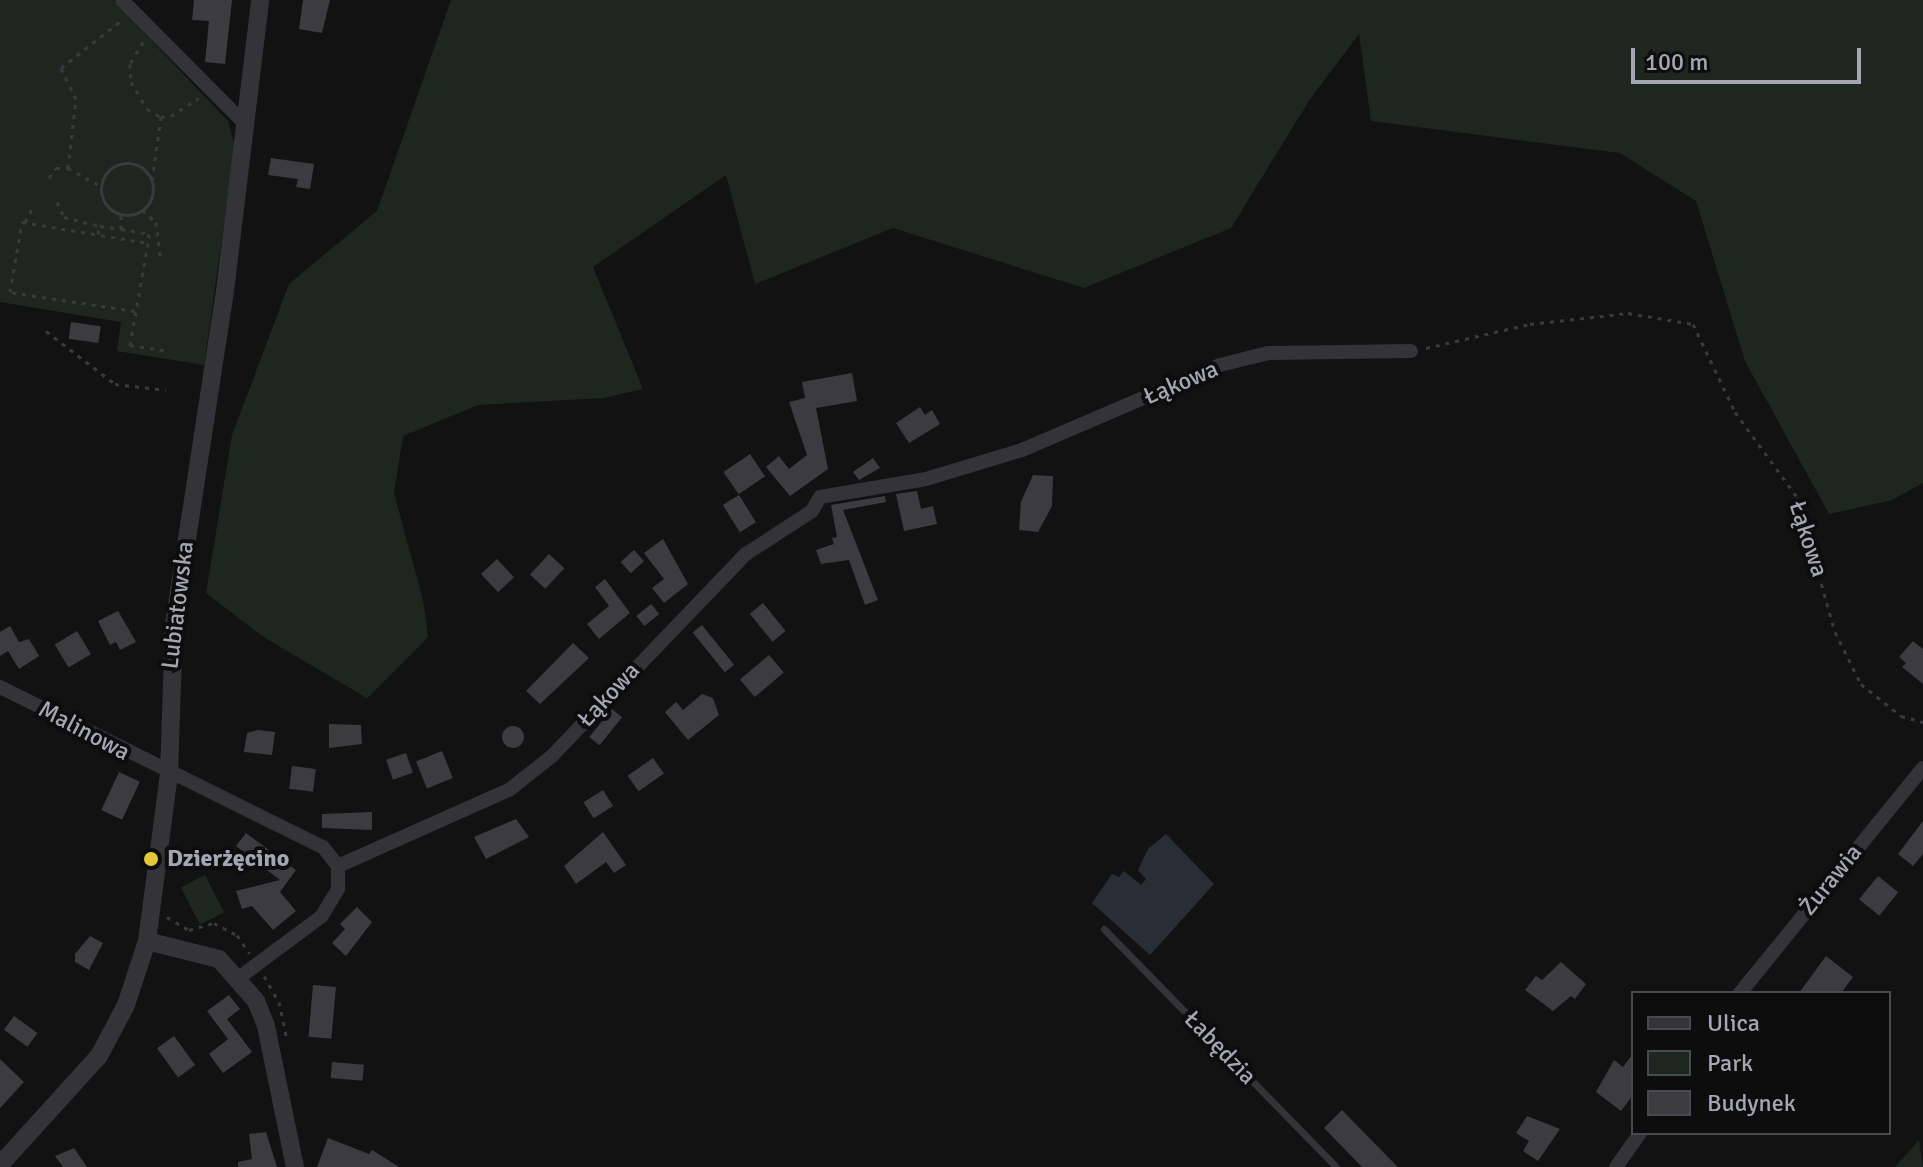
<!DOCTYPE html>
<meta charset="utf-8">
<style>
body{margin:0}
#map{position:relative;width:1923px;height:1167px;overflow:hidden;background:#121213;font-family:Signika,sans-serif}
div>[style]{position:absolute}
.green>*{inset:0;background:#1e2620;transform-origin:0 0}
.water>*{inset:0;background:#292e36}
.building>*{inset:0;background:#3c3c40;transform-origin:0 0}
.round{border-radius:50%}
.path>*{height:3px;margin-top:-1.5px;transform-origin:0;background:repeating-linear-gradient(90deg,#393a3f 0 4px,transparent 0 10px)}
.path>.ring{margin:-1.5px;padding:0;box-sizing:content-box;background:none;border:3px solid #393a3f;border-radius:50%}
.service>*{height:7px;margin:-3.5px;padding:0 3.5px;transform-origin:3.5px;border-radius:3.5px;background:#333338}
.minor>*{height:14px;margin:-7px;padding:0 7px;transform-origin:7px;border-radius:7px;background:#333338}
.tertiary>*{height:18px;margin:-9px;padding:0 9px;transform-origin:9px;border-radius:9px;background:#333338}
.dots>*{width:22px;height:22px;translate:-50% -50%;box-sizing:border-box;border:4px solid #0d0d0e;border-radius:50%}
span{translate:-50% -50%;white-space:nowrap;text-align:center;line-height:1.15;-webkit-text-stroke:8px #0d0d0e;paint-order:stroke}
.street-label{font-size:24px;color:#a4a6b3}
.poi-label{font-size:24px;color:#a4a6b3;font-weight:700}
.left{translate:0 -50%;text-align:left}
.legend{position:absolute;left:1631px;top:991px;width:260px;height:144px;box-sizing:border-box;background:#0d0d0e;border:2px solid #494a50;margin:0;padding:10px 14px;list-style:none;font-size:24px;color:#a4a6b3}
.legend li{display:flex;align-items:center;gap:16px;height:40px}
.legend b{width:40px;border:2px solid #494a50}
.scale{position:absolute;left:1631px;top:48px;width:230px;height:36px;box-sizing:border-box;border:4px solid #a4a6b3;border-top:0;padding-left:10px;font-size:24px;line-height:28px;white-space:nowrap;color:#a4a6b3;-webkit-text-stroke:6px #0d0d0e;paint-order:stroke}
</style>
<div id="map">
<div class="green">
<i style="clip-path:polygon(0 0,113px 0,228px 121px,235px 147px,204px 365px,117px 351px,121px 322px,0 302px)"></i>
<i style="clip-path:polygon(451px 0,1923px 0,1923px 483px,1892px 500px,1829px 514px,1745px 361px,1696px 201px,1620px 153px,1371px 121px,1359px 34px,1310px 99px,1231px 228px,1084px 288px,893px 228px,755px 284px,726px 175px,593px 267px,643px 389px,604px 398px,478px 405px,403px 436px,394px 493px,423px 600px,428px 637px,367px 698px,265px 638px,206px 593px,232px 435px,289px 284px,377px 211px)"></i>
<i style="left:205px;top:875px;width:42px;height:27px;rotate:63deg"></i>
<i style="clip-path:polygon(1919px 1140px,1923px 1167px,1895px 1167px)"></i>
</div>
<div class="water">
<i style="clip-path:polygon(1166px 834px,1214px 884px,1150px 955px,1092px 903px,1112px 874px,1119px 877px,1124px 871px,1141px 885px,1146px 879px,1138px 870px,1148px 849px)"></i>
</div>
<div class="building">
<i style="clip-path:polygon(194px 0,232px 0,225px 64px,205px 62px,209px 21px,192px 20px)"></i>
<i style="clip-path:polygon(303px 0,330px 0,322px 33px,299px 29px)"></i>
<i style="clip-path:polygon(271px 158px,314px 164px,310px 189px,296px 187px,298px 179px,268px 175px)"></i>
<i style="left:71px;top:322px;width:30px;height:17px;rotate:8deg"></i>
<i style="clip-path:polygon(852px 373px,857px 401px,816px 408px,828px 469px,790px 496px,766px 467px,779px 456px,789px 469px,807px 455px,789px 402px,805px 398px,802px 382px)"></i>
<i style="clip-path:polygon(920px 407px,925px 415px,932px 410px,940px 424px,909px 443px,896px 423px)"></i>
<i style="left:750px;top:454px;width:27px;height:32px;rotate:56deg"></i>
<i style="clip-path:polygon(873px 458px,880px 468px,859px 480px,853px 472px)"></i>
<i style="clip-path:polygon(1033px 475px,1053px 476px,1052px 506px,1038px 532px,1019px 530px,1021px 502px)"></i>
<i style="clip-path:polygon(917px 491px,921px 509px,933px 506px,937px 524px,904px 531px,896px 494px)"></i>
<i style="left:739px;top:495px;width:32px;height:19px;rotate:58deg"></i>
<i style="clip-path:polygon(885px 496px,886px 502px,843px 510px,878px 600px,865px 605px,849px 560px,821px 564px,816px 550px,834px 544px,832px 538px,837px 537px,831px 505px)"></i>
<i style="clip-path:polygon(663px 539px,688px 584px,664px 603px,652px 588px,664px 579px,644px 553px)"></i>
<i style="left:634px;top:550px;width:15px;height:18px;rotate:48deg"></i>
<i style="left:549px;top:554px;width:21px;height:28px;rotate:43deg"></i>
<i style="left:497px;top:559px;width:25px;height:22px;rotate:47deg"></i>
<i style="clip-path:polygon(605px 579px,630px 613px,599px 639px,587px 624px,609px 606px,595px 587px)"></i>
<i style="left:763px;top:603px;width:36px;height:17px;rotate:51deg"></i>
<i style="left:651px;top:604px;width:13px;height:19px;rotate:51deg"></i>
<i style="clip-path:polygon(118px 611px,136px 642px,120px 650px,116px 642px,110px 645px,98px 621px)"></i>
<i style="left:702px;top:625px;width:51px;height:12px;rotate:51deg"></i>
<i style="clip-path:polygon(10px 626px,19px 642px,29px 639px,39px 656px,19px 669px,8px 651px,0 656px,0 632px)"></i>
<i style="left:77px;top:631px;width:27px;height:26px;rotate:59deg"></i>
<i style="clip-path:polygon(1913px 641px,1923px 649px,1923px 684px,1902px 667px,1906px 663px,1899px 657px)"></i>
<i style="clip-path:polygon(573px 643px,589px 658px,540px 704px,526px 691px)"></i>
<i style="left:769px;top:655px;width:23px;height:38px;rotate:50deg"></i>
<i style="clip-path:polygon(702px 694px,713px 698px,719px 715px,688px 740px,665px 712px,676px 702px,683px 710px)"></i>
<i style="left:612px;top:709px;width:13px;height:36px;rotate:39deg"></i>
<i style="clip-path:polygon(329px 724px,361px 725px,362px 744px,329px 748px)"></i>
<i class="round" style="left:502px;top:726px;width:22px;height:22px"></i>
<i style="clip-path:polygon(258px 730px,275px 732px,272px 755px,244px 752px,247px 733px)"></i>
<i style="left:442px;top:751px;width:29px;height:28px;rotate:68deg"></i>
<i style="left:406px;top:753px;width:21px;height:21px;rotate:71deg"></i>
<i style="left:653px;top:758px;width:19px;height:31px;rotate:55deg"></i>
<i style="left:292px;top:766px;width:24px;height:23px;rotate:7deg"></i>
<i style="left:119px;top:772px;width:23px;height:42px;rotate:25deg"></i>
<i style="left:603px;top:790px;width:19px;height:23px;rotate:58deg"></i>
<i style="clip-path:polygon(372px 812px,372px 830px,322px 828px,322px 814px)"></i>
<i style="clip-path:polygon(516px 819px,529px 837px,486px 859px,474px 837px)"></i>
<i style="clip-path:polygon(1923px 821px,1923px 854px,1913px 866px,1898px 854px)"></i>
<i style="clip-path:polygon(603px 832px,626px 865px,614px 873px,606px 862px,576px 884px,564px 866px)"></i>
<i style="clip-path:polygon(246px 833px,296px 870px,280px 892px,296px 911px,273px 930px,252px 906px,242px 909px,236px 891px,280px 880px,236px 846px)"></i>
<i style="left:1878px;top:876px;width:26px;height:30px;rotate:39deg"></i>
<i style="clip-path:polygon(357px 907px,372px 922px,346px 956px,332px 943px,345px 929px,340px 924px)"></i>
<i style="clip-path:polygon(90px 936px,103px 943px,89px 970px,75px 962px,75px 954px)"></i>
<i style="clip-path:polygon(1826px 956px,1853px 977px,1841px 993px,1799px 993px)"></i>
<i style="clip-path:polygon(1561px 962px,1586px 984px,1575px 999px,1571px 996px,1553px 1011px,1525px 990px,1536px 976px,1542px 980px)"></i>
<i style="left:313px;top:985px;width:23px;height:52px;rotate:5deg"></i>
<i style="clip-path:polygon(229px 995px,240px 1009px,227px 1019px,252px 1052px,223px 1073px,209px 1054px,228px 1039px,207px 1011px)"></i>
<i style="left:14px;top:1016px;width:29px;height:17px;rotate:36deg"></i>
<i style="left:174px;top:1036px;width:36px;height:21px;rotate:54deg"></i>
<i style="clip-path:polygon(1633px 1054px,1633px 1095px,1621px 1111px,1596px 1092px,1614px 1060px,1623px 1067px)"></i>
<i style="clip-path:polygon(0 1059px,24px 1082px,0 1108px)"></i>
<i style="left:332px;top:1062px;width:32px;height:16px;rotate:5deg"></i>
<i style="clip-path:polygon(1342px 1110px,1385px 1154px,1398px 1167px,1362px 1167px,1324px 1128px)"></i>
<i style="clip-path:polygon(1527px 1116px,1560px 1129px,1538px 1161px,1523px 1151px,1529px 1141px,1516px 1133px)"></i>
<i style="clip-path:polygon(266px 1132px,277px 1167px,238px 1167px,238px 1162px,252px 1159px,249px 1134px)"></i>
<i style="clip-path:polygon(328px 1138px,369px 1154px,372px 1150px,399px 1167px,317px 1167px)"></i>
<i style="clip-path:polygon(74px 1148px,87px 1167px,63px 1167px,55px 1156px)"></i>
</div>
<div class="path">
<i style="left:143px;top:42px;width:26px;rotate:121deg"></i>
<i style="left:130px;top:64px;width:18px;rotate:87deg"></i>
<i style="left:131px;top:82px;width:31px;rotate:59deg"></i>
<i style="left:147px;top:109px;width:16px;rotate:30deg"></i>
<i style="left:161px;top:117px;width:10px;rotate:-6deg"></i>
<i style="left:171px;top:116px;width:33px;rotate:-33deg"></i>
<i class="ring" style="left:101px;top:163px;width:49px;height:49px"></i>
<i style="left:68px;top:168px;width:69px;rotate:-83.4deg"></i>
<i style="left:76px;top:99px;width:34px;rotate:-116deg"></i>
<i style="left:61px;top:68px;width:79px;rotate:-38.3deg"></i>
<i style="left:49px;top:178px;width:12px;rotate:-55deg"></i>
<i style="left:56px;top:168px;width:12px"></i>
<i style="left:68px;top:168px;width:37px;rotate:29deg"></i>
<i style="left:152px;top:180px;width:64px;rotate:-81.9deg"></i>
<i style="left:57px;top:202px;width:17px;rotate:65deg"></i>
<i style="left:64px;top:217px;width:37px;rotate:14deg"></i>
<i style="left:142px;top:210px;width:18px;rotate:41deg"></i>
<i style="left:156px;top:222px;width:39px;rotate:83deg"></i>
<i style="left:121px;top:215px;width:14px;rotate:90deg"></i>
<i style="left:121px;top:229px;width:28px;rotate:10deg"></i>
<i style="left:149px;top:234px;width:9px;rotate:96deg"></i>
<i style="left:25px;top:222px;width:19px;rotate:-62deg"></i>
<i style="left:98px;top:234px;width:8px;rotate:-76deg"></i>
<i style="left:100px;top:226px;width:21px;rotate:8deg"></i>
<i style="left:135px;top:311px;width:126px;rotate:-171.4deg"></i>
<i style="left:10px;top:292px;width:71px;rotate:-80.3deg"></i>
<i style="left:22px;top:222px;width:128px;rotate:9.5deg"></i>
<i style="left:148px;top:243px;width:104px;rotate:100deg"></i>
<i style="left:130px;top:345px;width:36px;rotate:9deg"></i>
<i style="left:46px;top:331px;width:87px;rotate:37.5deg"></i>
<i style="left:115px;top:384px;width:51px;rotate:6.7deg"></i>
<i style="left:1426px;top:348px;width:107px;rotate:-13deg"></i>
<i style="left:1530px;top:324px;width:99px;rotate:-6.4deg"></i>
<i style="left:1628px;top:313px;width:66px;rotate:9.6deg"></i>
<i style="left:1693px;top:324px;width:98px;rotate:64.5deg"></i>
<i style="left:1735px;top:412px;width:105px;rotate:53.9deg"></i>
<i style="left:1797px;top:497px;width:140px;rotate:74.3deg"></i>
<i style="left:1835px;top:632px;width:58px;rotate:63.4deg"></i>
<i style="left:1861px;top:684px;width:51px;rotate:38.7deg"></i>
<i style="left:1901px;top:716px;width:23px;rotate:15deg"></i>
<i style="left:167px;top:917px;width:26px;rotate:31deg"></i>
<i style="left:189px;top:930px;width:26px;rotate:-16deg"></i>
<i style="left:214px;top:923px;width:26px;rotate:28deg"></i>
<i style="left:237px;top:935px;width:22px;rotate:56deg"></i>
<i style="left:264px;top:976px;width:30px;rotate:60deg"></i>
<i style="left:279px;top:1002px;width:39px;rotate:78deg"></i>
</div>
<div class="service">
<i style="left:1104px;top:929px;width:332px;rotate:45.7deg"></i>
</div>
<div class="minor">
<i style="left:122px;top:0;width:176px;rotate:45.2deg"></i>
<i style="left:0;top:687px;width:360px;rotate:26.4deg"></i>
<i style="left:323px;top:847px;width:24px;rotate:52deg"></i>
<i style="left:338px;top:866px;width:23px;rotate:90deg"></i>
<i style="left:338px;top:889px;width:31px;rotate:121deg"></i>
<i style="left:322px;top:916px;width:102px;rotate:143.4deg"></i>
<i style="left:338px;top:866px;width:187px;rotate:-24deg"></i>
<i style="left:509px;top:790px;width:55px;rotate:-38.3deg"></i>
<i style="left:552px;top:756px;width:280px;rotate:-46.2deg"></i>
<i style="left:746px;top:554px;width:79px;rotate:-33.1deg"></i>
<i style="left:812px;top:511px;width:16px;rotate:-60deg"></i>
<i style="left:820px;top:497px;width:108px;rotate:-9.6deg"></i>
<i style="left:926px;top:479px;width:100px;rotate:-16.8deg"></i>
<i style="left:1022px;top:450px;width:215px;rotate:-23.2deg"></i>
<i style="left:1220px;top:365px;width:49px;rotate:-14deg"></i>
<i style="left:1268px;top:353px;width:143px;rotate:-0.8deg"></i>
<i style="left:1740px;top:993px;width:290px;rotate:-50.9deg"></i>
<i style="left:1616px;top:1167px;width:42px;rotate:-54.8deg"></i>
</div>
<div class="tertiary">
<i style="left:147px;top:941px;width:74px;rotate:14deg"></i>
<i style="left:219px;top:959px;width:56px;rotate:48.6deg"></i>
<i style="left:256px;top:1001px;width:27px;rotate:68deg"></i>
<i style="left:266px;top:1026px;width:144px;rotate:78.4deg"></i>
<i style="left:0;top:1165px;width:147px;rotate:-47.8deg"></i>
<i style="left:99px;top:1056px;width:58px;rotate:-62.1deg"></i>
<i style="left:126px;top:1005px;width:67px;rotate:-71.8deg"></i>
<i style="left:147px;top:941px;width:167px;rotate:-82.5deg"></i>
<i style="left:169px;top:775px;width:151px;rotate:-88.1deg"></i>
<i style="left:174px;top:624px;width:337px;rotate:-81.3deg"></i>
<i style="left:225px;top:291px;width:293px;rotate:-83.1deg"></i>
</div>
<div class="dots">
<i style="left:151px;top:859px;background:#e4c739"></i>
</div>
<div class="street-label">
<span style="left:1181px;top:383px;rotate:-23deg">Łąkowa</span>
<span style="left:1808px;top:539px;rotate:72deg">Łąkowa</span>
<span style="left:178px;top:605px;rotate:-83deg">Lubiatowska</span>
<span style="left:609px;top:695px;rotate:-47deg">Łąkowa</span>
<span style="left:84px;top:731px;rotate:28deg">Malinowa</span>
<span style="left:1831px;top:880px;rotate:-51deg">Żurawia</span>
<span style="left:1220px;top:1048px;rotate:46deg">Łabędzia</span>
</div>
<div class="poi-label">
<span class="left" style="left:167px;top:859px">Dzierżęcino</span>
</div>
<ul class="legend">
<li><b style="height:10px;background:#333338"></b>Ulica</li>
<li><b style="height:22px;background:#1e2620"></b>Park</li>
<li><b style="height:22px;background:#3c3c40"></b>Budynek</li>
</ul>
<div class="scale">100 m</div>
</div>
